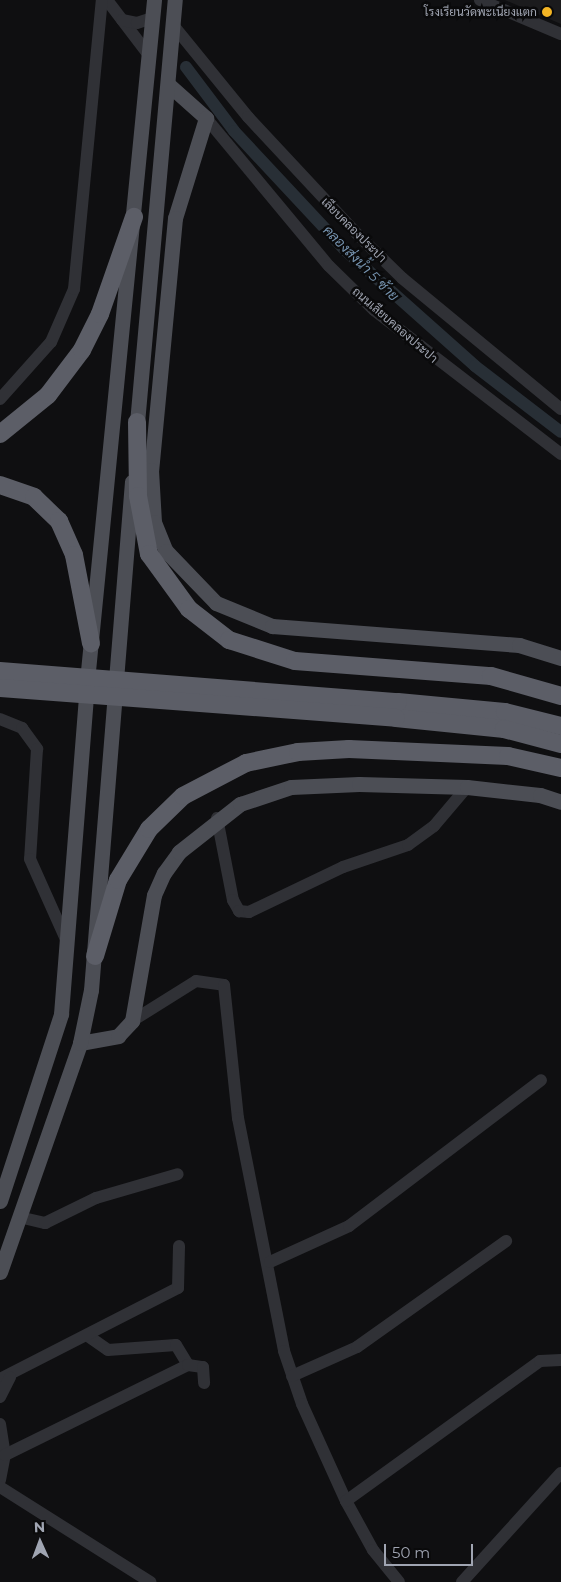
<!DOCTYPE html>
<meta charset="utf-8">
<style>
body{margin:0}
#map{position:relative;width:561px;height:1582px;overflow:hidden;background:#0f0f11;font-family:Montserrat,Sarabun,sans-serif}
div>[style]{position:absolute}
.built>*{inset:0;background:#1b1b1d}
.canal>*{height:12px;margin:-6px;padding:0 6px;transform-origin:6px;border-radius:6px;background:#282f36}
.minor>*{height:12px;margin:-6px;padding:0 6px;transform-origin:6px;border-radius:6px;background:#303136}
.major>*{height:15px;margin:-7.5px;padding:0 7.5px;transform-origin:7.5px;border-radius:7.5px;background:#4c4e55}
.highway>*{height:18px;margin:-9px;padding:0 9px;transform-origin:9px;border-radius:9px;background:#5c5e67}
.highway-bridge>*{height:18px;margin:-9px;padding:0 9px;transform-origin:9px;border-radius:9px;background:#5c5e67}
.dots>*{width:14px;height:14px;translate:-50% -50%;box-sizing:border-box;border:2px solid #0a0a0b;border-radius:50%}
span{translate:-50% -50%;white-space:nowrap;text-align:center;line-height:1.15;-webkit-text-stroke:5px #0a0a0b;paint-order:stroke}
.poi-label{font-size:12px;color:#a0a5b2}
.right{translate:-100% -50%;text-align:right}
.street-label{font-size:12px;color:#a0a5b2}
.water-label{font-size:14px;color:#7592ae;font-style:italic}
.north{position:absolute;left:15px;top:1517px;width:50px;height:50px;-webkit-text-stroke:4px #0a0a0b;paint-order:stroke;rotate:358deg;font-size:14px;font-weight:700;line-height:20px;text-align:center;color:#a0a5b2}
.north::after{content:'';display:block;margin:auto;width:18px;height:22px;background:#a0a5b2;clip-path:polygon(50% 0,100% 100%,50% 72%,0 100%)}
.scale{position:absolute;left:384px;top:1544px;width:89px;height:22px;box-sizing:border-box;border:2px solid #a0a5b2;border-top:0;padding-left:6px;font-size:15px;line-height:18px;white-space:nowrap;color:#a0a5b2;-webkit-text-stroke:4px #0a0a0b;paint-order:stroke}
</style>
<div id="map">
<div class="built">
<i style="clip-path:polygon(505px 0,561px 0,561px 24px)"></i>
</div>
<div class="canal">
<i style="left:186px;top:67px;width:80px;rotate:53.1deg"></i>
<i style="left:234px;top:131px;width:163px;rotate:47deg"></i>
<i style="left:345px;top:250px;width:174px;rotate:41.7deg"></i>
<i style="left:475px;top:366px;width:108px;rotate:37.5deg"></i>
</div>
<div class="minor">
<i style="left:107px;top:0;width:68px;rotate:52.8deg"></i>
<i style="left:480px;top:0;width:88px;rotate:22.8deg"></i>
<i style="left:122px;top:20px;width:15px;rotate:11deg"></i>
<i style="left:137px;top:23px;width:16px;rotate:-18deg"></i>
<i style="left:173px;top:25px;width:119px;rotate:50.8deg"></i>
<i style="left:248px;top:117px;width:161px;rotate:47deg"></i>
<i style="left:358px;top:235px;width:62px;rotate:44.3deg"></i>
<i style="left:402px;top:278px;width:206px;rotate:39.5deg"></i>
<i style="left:206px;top:118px;width:192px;rotate:50.3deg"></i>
<i style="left:329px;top:266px;width:63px;rotate:44.4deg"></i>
<i style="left:374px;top:310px;width:236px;rotate:37.6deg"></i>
<i style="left:0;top:399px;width:76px;rotate:-48.2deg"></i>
<i style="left:51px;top:342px;width:58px;rotate:-66.5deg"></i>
<i style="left:74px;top:289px;width:290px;rotate:-84.5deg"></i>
<i style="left:0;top:719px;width:24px;rotate:22deg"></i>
<i style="left:22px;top:728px;width:26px;rotate:54deg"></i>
<i style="left:37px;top:749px;width:110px;rotate:93.6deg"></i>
<i style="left:30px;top:859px;width:93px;rotate:65.9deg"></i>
<i style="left:217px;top:818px;width:84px;rotate:79deg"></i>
<i style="left:233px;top:900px;width:13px;rotate:61deg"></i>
<i style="left:239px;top:911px;width:10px;rotate:6deg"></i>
<i style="left:249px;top:912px;width:104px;rotate:-25.6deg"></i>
<i style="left:343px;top:867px;width:69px;rotate:-18.7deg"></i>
<i style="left:408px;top:845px;width:32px;rotate:-36deg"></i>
<i style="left:434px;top:826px;width:51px;rotate:-49.8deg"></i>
<i style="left:132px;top:1021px;width:75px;rotate:-32deg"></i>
<i style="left:196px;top:981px;width:28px;rotate:8deg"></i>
<i style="left:224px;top:985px;width:134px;rotate:84deg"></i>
<i style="left:238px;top:1118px;width:237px;rotate:78.8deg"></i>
<i style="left:284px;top:1351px;width:56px;rotate:71.2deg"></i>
<i style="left:302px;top:1404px;width:107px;rotate:65.6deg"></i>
<i style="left:346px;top:1501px;width:56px;rotate:61.1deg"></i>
<i style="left:373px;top:1550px;width:41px;rotate:50.9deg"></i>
<i style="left:19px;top:1217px;width:27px;rotate:13deg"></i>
<i style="left:45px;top:1223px;width:57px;rotate:-26.1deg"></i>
<i style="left:96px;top:1198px;width:85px;rotate:-16.3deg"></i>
<i style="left:270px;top:1262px;width:87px;rotate:-24.5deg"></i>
<i style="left:349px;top:1226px;width:241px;rotate:-37.2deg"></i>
<i style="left:88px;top:1336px;width:24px;rotate:35deg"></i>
<i style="left:108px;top:1350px;width:68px;rotate:-4.2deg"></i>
<i style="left:176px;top:1345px;width:23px;rotate:59deg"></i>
<i style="left:292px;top:1376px;width:71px;rotate:-24deg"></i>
<i style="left:357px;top:1347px;width:183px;rotate:-35.4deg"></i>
<i style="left:0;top:1379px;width:200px;rotate:-27.1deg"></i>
<i style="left:178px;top:1288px;width:42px;rotate:-88.6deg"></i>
<i style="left:0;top:1397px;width:22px;rotate:-63deg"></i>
<i style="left:0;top:1424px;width:31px;rotate:81deg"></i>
<i style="left:0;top:1480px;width:25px;rotate:-79deg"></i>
<i style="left:5px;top:1455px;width:204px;rotate:-26.2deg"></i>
<i style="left:188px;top:1365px;width:15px;rotate:8deg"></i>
<i style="left:203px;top:1367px;width:16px;rotate:86deg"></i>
<i style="left:0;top:1487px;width:178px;rotate:32.3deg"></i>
<i style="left:346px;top:1501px;width:239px;rotate:-35.8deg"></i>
<i style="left:540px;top:1361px;width:21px;rotate:-3deg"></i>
<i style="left:462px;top:1582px;width:147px;rotate:-47.8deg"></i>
</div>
<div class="major">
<i style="left:169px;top:85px;width:50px;rotate:41.7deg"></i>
<i style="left:206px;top:118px;width:105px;rotate:107.2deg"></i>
<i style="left:175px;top:218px;width:253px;rotate:95.4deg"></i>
<i style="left:151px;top:470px;width:52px;rotate:86.7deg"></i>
<i style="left:154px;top:522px;width:31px;rotate:68deg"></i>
<i style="left:166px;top:551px;width:72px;rotate:46.1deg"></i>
<i style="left:216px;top:603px;width:61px;rotate:22.3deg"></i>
<i style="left:272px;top:626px;width:248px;rotate:4.4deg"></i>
<i style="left:519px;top:645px;width:44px;rotate:17.2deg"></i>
<i style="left:136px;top:434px;width:436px;rotate:-84.9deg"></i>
<i style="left:80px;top:1043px;width:39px;rotate:-10deg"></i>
<i style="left:118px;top:1036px;width:21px;rotate:-47deg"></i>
<i style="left:132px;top:1021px;width:128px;rotate:-80.1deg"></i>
<i style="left:154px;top:895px;width:24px;rotate:-66deg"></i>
<i style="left:164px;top:873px;width:26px;rotate:-54deg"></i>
<i style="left:179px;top:852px;width:78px;rotate:-38.2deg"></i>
<i style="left:240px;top:804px;width:54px;rotate:-18.4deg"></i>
<i style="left:291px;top:787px;width:68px;rotate:-2.5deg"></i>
<i style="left:359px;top:784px;width:108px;rotate:1.6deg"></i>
<i style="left:467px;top:787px;width:73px;rotate:6.3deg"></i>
<i style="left:540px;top:795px;width:22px;rotate:18deg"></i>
<i style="left:0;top:1201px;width:197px;rotate:-71.9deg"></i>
<i style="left:61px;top:1014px;width:334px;rotate:-85.5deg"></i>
<i style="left:87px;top:681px;width:684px;rotate:-84.38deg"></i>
<i style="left:0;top:1272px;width:243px;rotate:-70.7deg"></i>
<i style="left:80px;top:1043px;width:54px;rotate:-78.3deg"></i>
<i style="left:91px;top:990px;width:510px;rotate:-85.39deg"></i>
</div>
<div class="highway">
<i style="left:137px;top:422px;width:74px;rotate:89.2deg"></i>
<i style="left:138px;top:496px;width:59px;rotate:79.3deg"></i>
<i style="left:149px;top:554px;width:68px;rotate:54deg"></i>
<i style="left:189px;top:609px;width:51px;rotate:37.8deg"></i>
<i style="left:229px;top:640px;width:69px;rotate:17.7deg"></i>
<i style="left:295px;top:661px;width:197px;rotate:4.4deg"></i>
<i style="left:491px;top:676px;width:73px;rotate:15.9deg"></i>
<i style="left:0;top:434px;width:62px;rotate:-39.1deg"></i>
<i style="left:48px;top:395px;width:56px;rotate:-52.9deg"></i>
<i style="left:82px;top:350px;width:40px;rotate:-63.4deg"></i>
<i style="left:100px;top:314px;width:103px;rotate:-70.7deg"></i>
<i style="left:0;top:485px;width:36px;rotate:19deg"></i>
<i style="left:34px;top:497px;width:35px;rotate:44deg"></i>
<i style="left:59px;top:521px;width:37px;rotate:66deg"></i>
<i style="left:74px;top:555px;width:90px;rotate:79.1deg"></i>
<i style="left:398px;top:702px;width:107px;rotate:5.3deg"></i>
<i style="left:505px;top:712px;width:58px;rotate:14deg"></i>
<i style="left:396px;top:718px;width:109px;rotate:5.8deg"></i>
<i style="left:504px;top:729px;width:59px;rotate:14.7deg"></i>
<i style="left:95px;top:956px;width:79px;rotate:-73.2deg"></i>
<i style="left:118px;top:880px;width:60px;rotate:-58.7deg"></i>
<i style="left:149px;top:829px;width:47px;rotate:-44.1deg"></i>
<i style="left:183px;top:796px;width:71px;rotate:-27.6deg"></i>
<i style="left:246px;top:763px;width:53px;rotate:-11.9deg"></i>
<i style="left:298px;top:752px;width:51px;rotate:-3.4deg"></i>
<i style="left:349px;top:749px;width:159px;rotate:2.5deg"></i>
<i style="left:508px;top:756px;width:54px;rotate:12.8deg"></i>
</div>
<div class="highway-bridge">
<i style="left:0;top:671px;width:399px;rotate:4.5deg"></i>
<i style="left:0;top:688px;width:397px;rotate:4.3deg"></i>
</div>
<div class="dots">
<i style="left:547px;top:12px;background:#f4b524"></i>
</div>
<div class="poi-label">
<span class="right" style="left:537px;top:12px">โรงเรียนวัดพะเนียงแตก</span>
</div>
<div class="street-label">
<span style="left:354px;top:230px;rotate:45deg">เลียบคลองประปา</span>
<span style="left:395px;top:325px;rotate:41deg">ถนนเลียบคลองประปา</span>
</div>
<div class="water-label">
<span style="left:361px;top:263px;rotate:45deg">คลองส่งน้ำ 5 ซ้าย</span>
</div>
<div class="north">N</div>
<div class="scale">50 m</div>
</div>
